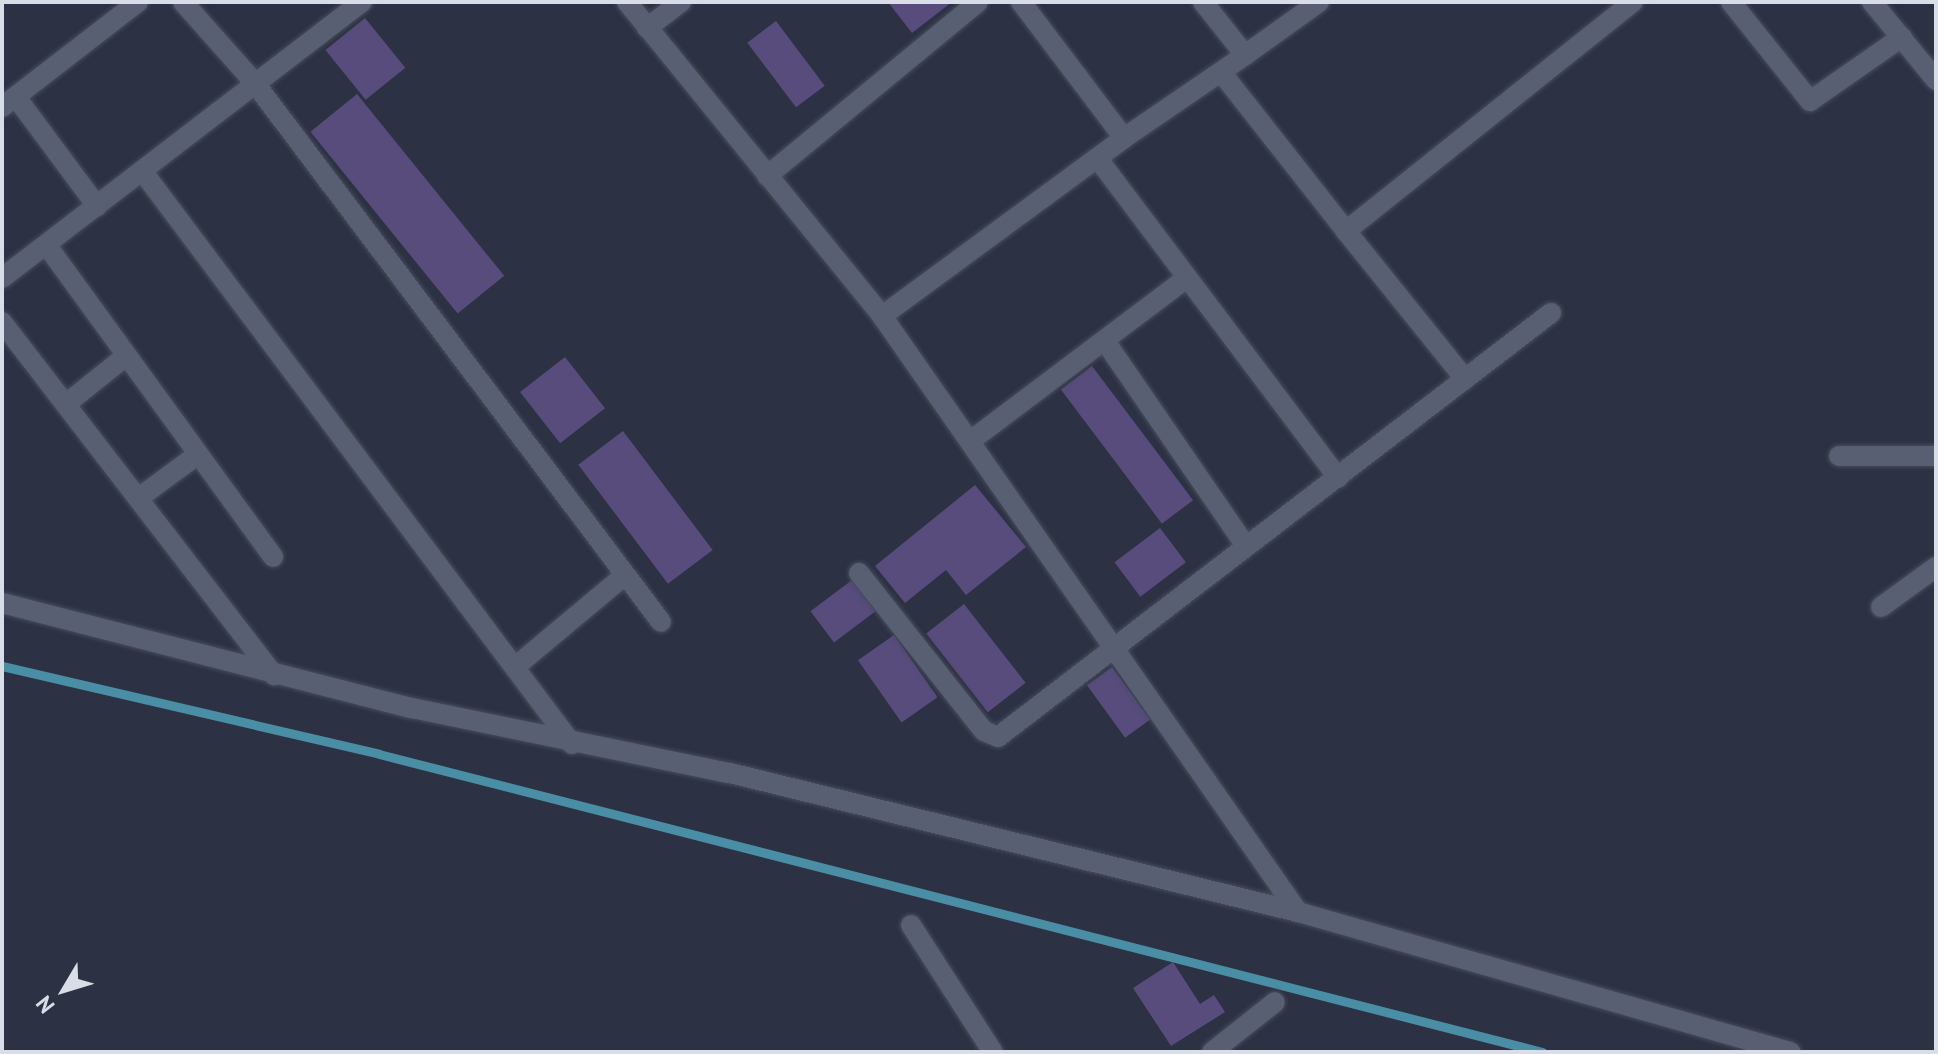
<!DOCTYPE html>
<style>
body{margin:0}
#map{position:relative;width:1938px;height:1054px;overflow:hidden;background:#2c3143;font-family:"PT Sans",sans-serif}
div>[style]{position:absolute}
.stream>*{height:9px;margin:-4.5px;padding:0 4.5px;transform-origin:4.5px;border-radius:4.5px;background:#4a8ea6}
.building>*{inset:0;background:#574c7c;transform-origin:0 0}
.roads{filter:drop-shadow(0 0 2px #474c5b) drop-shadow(0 0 2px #474c5b)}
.minor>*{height:20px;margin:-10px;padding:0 10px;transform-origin:10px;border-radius:10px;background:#595f73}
span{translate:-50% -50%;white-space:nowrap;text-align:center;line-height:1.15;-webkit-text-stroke:8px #2c3143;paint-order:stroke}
.frame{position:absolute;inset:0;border:4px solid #d9dde8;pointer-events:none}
.north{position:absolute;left:24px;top:950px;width:80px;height:80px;-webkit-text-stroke:6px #2c3143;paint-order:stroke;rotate:232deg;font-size:22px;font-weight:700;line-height:32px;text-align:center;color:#d9dde8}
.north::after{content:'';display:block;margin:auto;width:28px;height:36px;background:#d9dde8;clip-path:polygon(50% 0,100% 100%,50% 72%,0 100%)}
</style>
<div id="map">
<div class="stream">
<i style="left:2px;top:666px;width:387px;rotate:13.1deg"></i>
<i style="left:379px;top:754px;width:1201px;rotate:14.37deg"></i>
</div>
<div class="building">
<i style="clip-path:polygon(888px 2px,952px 2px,912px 33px)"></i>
<i style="left:365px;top:18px;width:64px;height:51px;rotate:51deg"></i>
<i style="left:776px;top:21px;width:81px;height:36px;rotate:53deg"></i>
<i style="left:357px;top:94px;width:234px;height:60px;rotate:51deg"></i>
<i style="left:565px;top:357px;width:65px;height:57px;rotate:52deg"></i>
<i style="left:1092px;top:366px;width:168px;height:39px;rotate:53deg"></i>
<i style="left:623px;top:431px;width:149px;height:56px;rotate:53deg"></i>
<i style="clip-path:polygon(975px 485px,1026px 547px,966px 595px,946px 570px,905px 603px,875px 566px)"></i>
<i style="left:1160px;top:528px;width:43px;height:57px;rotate:53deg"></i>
<i style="left:852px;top:580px;width:39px;height:52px;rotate:53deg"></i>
<i style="left:964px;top:604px;width:100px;height:48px;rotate:52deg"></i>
<i style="left:894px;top:635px;width:76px;height:44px;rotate:55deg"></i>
<i style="left:1112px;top:667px;width:65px;height:31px;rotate:54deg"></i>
<i style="clip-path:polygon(1173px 962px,1200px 1004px,1214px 995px,1225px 1012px,1171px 1046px,1133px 988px)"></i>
</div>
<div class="roads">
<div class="minor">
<i style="left:183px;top:2px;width:107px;rotate:48.4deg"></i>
<i style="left:254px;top:82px;width:676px;rotate:52.99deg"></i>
<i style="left:627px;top:2px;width:405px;rotate:50.9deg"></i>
<i style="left:882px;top:316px;width:727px;rotate:55.09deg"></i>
<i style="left:1731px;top:2px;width:127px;rotate:51.4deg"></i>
<i style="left:1810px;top:101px;width:112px;rotate:-34.8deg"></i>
<i style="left:1872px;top:2px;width:101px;rotate:50.6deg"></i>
<i style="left:647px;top:28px;width:43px;rotate:-37.4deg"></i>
<i style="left:1245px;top:55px;width:91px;rotate:-35.6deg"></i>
<i style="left:1221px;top:72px;width:202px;rotate:51.8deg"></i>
<i style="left:16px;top:97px;width:136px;rotate:53.4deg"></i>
<i style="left:2px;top:107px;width:172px;rotate:-37.7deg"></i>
<i style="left:1124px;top:138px;width:147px;rotate:-34.4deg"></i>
<i style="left:1245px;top:55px;width:68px;rotate:-128.4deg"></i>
<i style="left:1098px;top:159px;width:399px;rotate:53deg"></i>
<i style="left:143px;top:172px;width:715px;rotate:53.13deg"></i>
<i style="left:767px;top:176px;width:273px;rotate:-39.5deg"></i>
<i style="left:48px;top:247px;width:383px;rotate:54deg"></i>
<i style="left:2px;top:278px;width:454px;rotate:-37.5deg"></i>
<i style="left:882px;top:316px;width:300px;rotate:-36.3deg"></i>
<i style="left:1124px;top:138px;width:171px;rotate:-127.1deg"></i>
<i style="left:2px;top:322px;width:446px;rotate:52.4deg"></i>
<i style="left:1107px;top:344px;width:242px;rotate:55.5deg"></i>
<i style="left:1465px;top:379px;width:190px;rotate:-128.8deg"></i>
<i style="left:1346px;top:231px;width:367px;rotate:-38.6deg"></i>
<i style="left:66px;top:404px;width:77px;rotate:-38.7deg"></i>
<i style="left:973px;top:439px;width:263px;rotate:-37deg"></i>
<i style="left:1839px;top:456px;width:97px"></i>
<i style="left:140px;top:497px;width:71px;rotate:-36.4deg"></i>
<i style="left:859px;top:573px;width:201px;rotate:51.7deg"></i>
<i style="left:984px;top:731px;width:15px;rotate:23deg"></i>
<i style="left:998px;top:737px;width:697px;rotate:-37.48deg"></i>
<i style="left:2px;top:603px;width:423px;rotate:14.4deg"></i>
<i style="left:412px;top:708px;width:325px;rotate:11.6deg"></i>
<i style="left:730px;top:773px;width:585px;rotate:13.75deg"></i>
<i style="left:1298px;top:912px;width:512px;rotate:15.88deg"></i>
<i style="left:1881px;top:607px;width:68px;rotate:-36deg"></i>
<i style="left:515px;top:667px;width:143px;rotate:-39.9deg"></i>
<i style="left:911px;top:925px;width:151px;rotate:57.2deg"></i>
<i style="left:1212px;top:1052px;width:80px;rotate:-38.4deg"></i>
</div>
</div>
<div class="frame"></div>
<div class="north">N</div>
</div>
